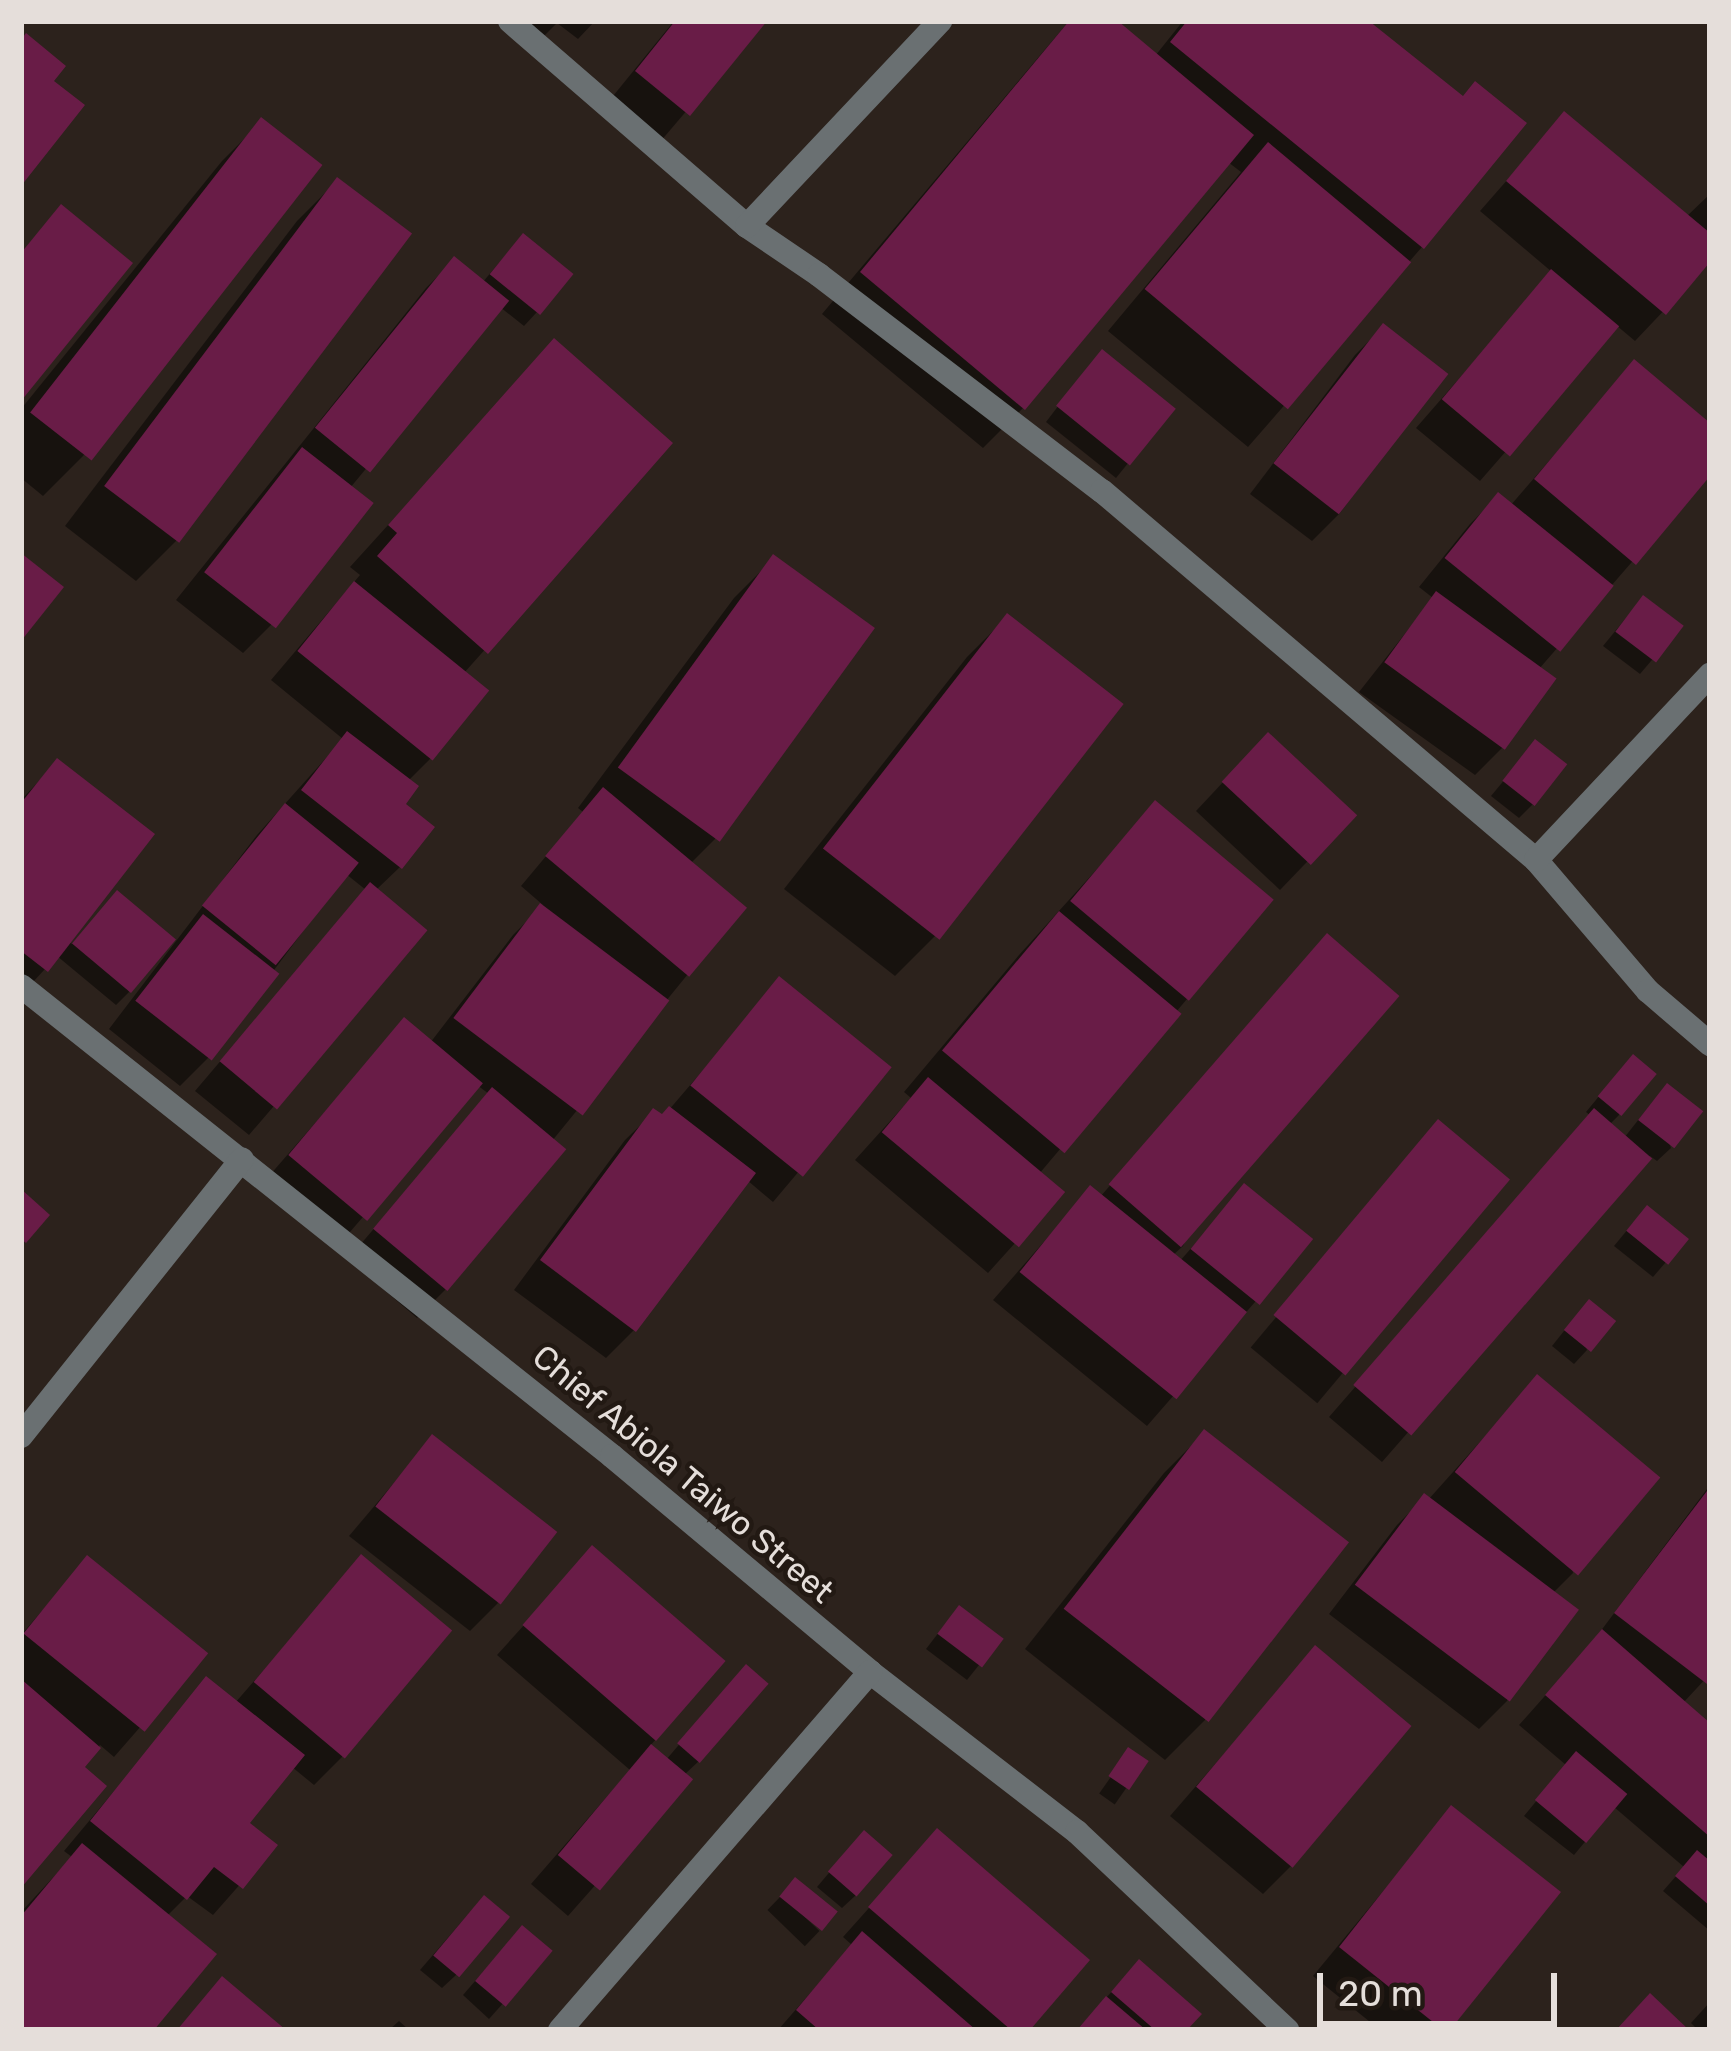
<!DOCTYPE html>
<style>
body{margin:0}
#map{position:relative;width:1731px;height:2051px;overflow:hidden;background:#2c221c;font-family:Rubik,sans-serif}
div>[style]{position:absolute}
.shadow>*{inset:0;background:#0007;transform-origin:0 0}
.building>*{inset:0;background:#691c47;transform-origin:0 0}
.minor>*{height:24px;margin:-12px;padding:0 12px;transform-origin:12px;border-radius:12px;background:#6a7072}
span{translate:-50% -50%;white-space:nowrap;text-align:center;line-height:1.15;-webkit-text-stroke:9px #221913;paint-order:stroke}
.street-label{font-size:33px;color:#e5deda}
.frame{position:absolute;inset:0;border:24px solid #e5deda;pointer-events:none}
.scale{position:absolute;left:1317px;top:1973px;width:240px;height:54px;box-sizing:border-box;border:6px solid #e5deda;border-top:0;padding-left:15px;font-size:36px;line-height:42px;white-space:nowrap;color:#e5deda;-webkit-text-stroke:9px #221913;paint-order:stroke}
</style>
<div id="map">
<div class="shadow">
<i style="clip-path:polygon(518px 21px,595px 21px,578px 39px,557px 23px,540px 40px)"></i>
<i style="clip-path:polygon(674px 21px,763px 21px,660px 142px,609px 101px)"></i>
<i style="clip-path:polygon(1069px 21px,1113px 21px,1155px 56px,1183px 21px,1364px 21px,1422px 247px,1248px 447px,1108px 331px,1241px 172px,1228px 162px,1023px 408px,983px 448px,822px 314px)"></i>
<i style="clip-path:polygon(1564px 115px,1686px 217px,1710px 194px,1710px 262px,1635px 341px,1616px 325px,1480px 481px,1416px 428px,1552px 272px,1480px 211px)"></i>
<i style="clip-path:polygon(262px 121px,318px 166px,83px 456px,43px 496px,21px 478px,21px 409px,222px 161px)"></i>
<i style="clip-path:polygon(337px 181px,176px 541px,136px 581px,65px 526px,297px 221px)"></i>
<i style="clip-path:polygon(509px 251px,537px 312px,524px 326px,500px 307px,350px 488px,370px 504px,271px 625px,243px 653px,176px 600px,426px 288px,454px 260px,482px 283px)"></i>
<i style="clip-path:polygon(1383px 327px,1445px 374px,1340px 513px,1312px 541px,1250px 494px,1355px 355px)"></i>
<i style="clip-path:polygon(554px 342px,669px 444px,464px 673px,430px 759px,408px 781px,400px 867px,376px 890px,424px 931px,249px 1135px,195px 1091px,366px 890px,346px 874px,208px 1058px,180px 1086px,109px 1029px,257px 835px,343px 739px,271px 680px,360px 575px,350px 567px)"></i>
<i style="clip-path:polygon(1634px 363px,1710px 427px,1710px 472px,1539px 669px,1503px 747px,1475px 775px,1359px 692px,1433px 598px,1419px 587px,1470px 524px,1498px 496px,1510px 506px)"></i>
<i style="clip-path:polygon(1088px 367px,1172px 409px,1116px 478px,1046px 422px)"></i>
<i style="clip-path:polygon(774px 558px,715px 839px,691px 863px,688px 974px,552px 1141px,445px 1290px,417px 1318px,348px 1259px,489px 1094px,477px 1085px,337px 1247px,262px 1184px,404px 1021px,430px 1043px,513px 935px,543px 905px,521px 886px,583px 812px,578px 808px,734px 598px)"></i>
<i style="clip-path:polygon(1630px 613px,1680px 627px,1640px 674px,1603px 646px)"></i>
<i style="clip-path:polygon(1007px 617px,1118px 706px,935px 936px,895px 976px,784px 889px,967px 657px)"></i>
<i style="clip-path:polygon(1535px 743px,1533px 804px,1519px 818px,1491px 796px)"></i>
<i style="clip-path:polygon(57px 762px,68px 941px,72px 944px,103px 908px,129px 992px,116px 1005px,57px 956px,21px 995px,21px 800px)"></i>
<i style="clip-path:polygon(1240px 764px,1352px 815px,1280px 890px,1196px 811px)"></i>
<i style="clip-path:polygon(1156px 804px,1187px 999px,1039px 1174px,1061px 1192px,988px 1273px,855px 1160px,911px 1098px,904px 1092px,1019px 955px)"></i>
<i style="clip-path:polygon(1327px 937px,1183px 1246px,1172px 1256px,1179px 1262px,1245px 1187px,1309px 1240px,1147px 1426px,993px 1300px,1090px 1189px,1100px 1197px)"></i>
<i style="clip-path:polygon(780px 980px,887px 1067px,773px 1202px,747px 1180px,634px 1330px,606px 1358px,514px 1290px,625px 1140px,654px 1112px,662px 1118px)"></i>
<i style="clip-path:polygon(1619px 1072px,1619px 1115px,1609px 1125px,1624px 1138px,1654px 1100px,1671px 1148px,1657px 1161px,1650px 1156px,1382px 1462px,1329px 1417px,1591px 1116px,1586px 1112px)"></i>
<i style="left:1439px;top:1123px;width:87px;height:293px;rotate:40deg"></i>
<i style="clip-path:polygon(1633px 1223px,1685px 1240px,1653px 1277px,1614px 1246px)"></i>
<i style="clip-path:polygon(1576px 1316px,1587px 1350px,1574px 1364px,1552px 1346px)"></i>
<i style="clip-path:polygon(1537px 1378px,1573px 1573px,1553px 1593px,1507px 1701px,1479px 1729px,1329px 1614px,1397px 1525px,1425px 1497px,1428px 1500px)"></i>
<i style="clip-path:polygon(1204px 1433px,1205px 1720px,1165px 1760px,1025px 1649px,1164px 1473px)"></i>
<i style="clip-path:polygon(432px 1438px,498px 1603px,470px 1631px,349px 1536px)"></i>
<i style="clip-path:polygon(1710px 1485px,1710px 1674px,1683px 1703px,1710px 1727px,1710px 1931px,1663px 1891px,1684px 1867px,1614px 1807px,1574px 1855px,1524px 1816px,1566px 1765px,1519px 1725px,1591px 1644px)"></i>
<i style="clip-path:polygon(592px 1550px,722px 1662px,650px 1746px,666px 1760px,732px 1682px,699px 1761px,684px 1775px,689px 1779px,568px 1916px,531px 1884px,630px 1770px,497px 1655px)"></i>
<i style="clip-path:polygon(361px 1558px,342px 1757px,314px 1785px,292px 1767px,246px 1824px,274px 1846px,213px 1915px,187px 1896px,167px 1916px,150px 2030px,21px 2030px,21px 1912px,72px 1857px,64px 1851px,207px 1680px,235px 1703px)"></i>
<i style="clip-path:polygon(87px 1559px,204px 1654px,114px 1757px,100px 1745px,81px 1768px,21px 1884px,21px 1635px)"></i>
<i style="clip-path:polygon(946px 1623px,999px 1640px,967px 1680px,926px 1649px)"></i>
<i style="clip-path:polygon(1315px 1649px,1291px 1866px,1263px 1894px,1170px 1816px)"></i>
<i style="left:1129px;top:1751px;width:19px;height:52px;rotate:35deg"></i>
<i style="clip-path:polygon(1451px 1809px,1446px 2030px,1380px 2030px,1313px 1976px)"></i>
<i style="clip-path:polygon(937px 1832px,1026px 2030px,778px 2030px,852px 1945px,843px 1937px)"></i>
<i style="clip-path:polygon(850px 1848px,856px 1895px,842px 1908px,817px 1887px)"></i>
<i style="left:782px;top:1895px;width:52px;height:21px;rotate:44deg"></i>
<i style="clip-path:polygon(470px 1912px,456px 1975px,442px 1988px,420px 1970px)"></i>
<i style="clip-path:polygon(508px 1943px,549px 1952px,489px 2019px,463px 1995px)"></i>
<i style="clip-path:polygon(1125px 1977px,1183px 2030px,1077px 2030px)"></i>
<i style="clip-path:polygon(1710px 2002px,1710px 2030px,1698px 2030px,1691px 2023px)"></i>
<i style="clip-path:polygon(399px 2021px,409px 2030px,389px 2030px)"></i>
</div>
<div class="building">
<i style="clip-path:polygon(675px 21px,767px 21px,690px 116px,635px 71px)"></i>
<i style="clip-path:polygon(1069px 21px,1118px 21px,1254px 135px,1025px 410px,860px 272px)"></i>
<i style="clip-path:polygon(1187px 21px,1369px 21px,1463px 96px,1475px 81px,1527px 123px,1424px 249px,1170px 42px)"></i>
<i style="clip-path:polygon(26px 33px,66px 66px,54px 81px,85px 105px,21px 186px,21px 40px)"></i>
<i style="clip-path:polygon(1564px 111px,1710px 233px,1710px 262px,1666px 315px,1506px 181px)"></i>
<i style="left:261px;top:117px;width:78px;height:375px;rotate:38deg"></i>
<i style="left:1268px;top:142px;width:187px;height:192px;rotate:40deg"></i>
<i style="left:337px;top:177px;width:94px;height:387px;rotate:37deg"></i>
<i style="clip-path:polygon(61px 204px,133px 263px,21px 401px,21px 253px)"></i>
<i style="left:523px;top:233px;width:65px;height:53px;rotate:39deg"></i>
<i style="left:454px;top:256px;width:71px;height:221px;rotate:39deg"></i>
<i style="left:1551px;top:269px;width:89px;height:170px;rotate:40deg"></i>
<i style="left:1383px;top:323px;width:83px;height:178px;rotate:38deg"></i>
<i style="clip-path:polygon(554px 338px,673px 443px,488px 654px,377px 556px,397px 533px,388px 525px)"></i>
<i style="left:1102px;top:349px;width:95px;height:73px;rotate:39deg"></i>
<i style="clip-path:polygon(1634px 359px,1710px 423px,1710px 476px,1636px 565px,1534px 479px)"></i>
<i style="left:302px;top:447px;width:91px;height:159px;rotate:38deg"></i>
<i style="left:1498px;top:492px;width:149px;height:85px;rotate:39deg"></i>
<i style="clip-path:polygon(21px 553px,64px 587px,21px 641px)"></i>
<i style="left:773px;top:554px;width:126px;height:264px;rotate:36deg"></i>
<i style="left:354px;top:581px;width:174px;height:90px;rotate:39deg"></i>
<i style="left:1436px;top:591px;width:149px;height:88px;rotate:36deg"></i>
<i style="left:1643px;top:595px;width:51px;height:46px;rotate:37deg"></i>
<i style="left:1007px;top:613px;width:148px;height:299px;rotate:38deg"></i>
<i style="clip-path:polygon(347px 731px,419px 786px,406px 804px,435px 827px,402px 869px,301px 790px)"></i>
<i style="left:1268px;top:732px;width:122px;height:68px;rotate:43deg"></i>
<i style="left:1535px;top:739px;width:41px;height:53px;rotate:38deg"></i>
<i style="clip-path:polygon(57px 758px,155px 834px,48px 972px,21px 951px,21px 803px)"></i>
<i style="left:603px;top:787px;width:188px;height:90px;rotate:40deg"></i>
<i style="left:1155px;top:800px;width:155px;height:132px;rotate:40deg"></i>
<i style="left:285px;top:803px;width:95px;height:132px;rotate:39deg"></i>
<i style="left:370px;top:882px;width:75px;height:234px;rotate:40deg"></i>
<i style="left:117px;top:890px;width:77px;height:70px;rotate:40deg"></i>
<i style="left:540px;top:903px;width:162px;height:144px;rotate:37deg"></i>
<i style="left:1059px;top:911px;width:160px;height:182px;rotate:40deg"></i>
<i style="left:203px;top:914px;width:97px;height:110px;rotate:38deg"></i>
<i style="left:1327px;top:933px;width:96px;height:333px;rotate:41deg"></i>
<i style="left:779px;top:976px;width:145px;height:141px;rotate:39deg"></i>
<i style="left:404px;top:1017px;width:103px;height:180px;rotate:40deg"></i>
<i style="left:1633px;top:1054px;width:31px;height:55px;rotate:40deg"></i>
<i style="left:928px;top:1077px;width:179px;height:72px;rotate:40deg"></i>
<i style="left:1667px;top:1083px;width:46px;height:47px;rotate:38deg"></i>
<i style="left:492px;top:1087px;width:97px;height:185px;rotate:40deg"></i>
<i style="clip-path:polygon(669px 1106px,756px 1173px,636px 1332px,540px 1260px,653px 1108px,662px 1114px)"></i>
<i style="left:1594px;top:1108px;width:77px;height:367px;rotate:41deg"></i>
<i style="left:1438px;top:1119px;width:94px;height:256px;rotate:40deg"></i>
<i style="left:1244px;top:1183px;width:89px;height:85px;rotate:39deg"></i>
<i style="left:1090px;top:1185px;width:202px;height:112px;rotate:39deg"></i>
<i style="clip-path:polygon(21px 1189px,50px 1215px,26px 1243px,21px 1239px)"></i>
<i style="left:1647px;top:1205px;width:54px;height:33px;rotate:39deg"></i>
<i style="left:1589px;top:1299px;width:35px;height:40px;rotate:39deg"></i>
<i style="left:1537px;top:1374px;width:161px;height:128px;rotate:40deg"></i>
<i style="left:1204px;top:1429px;width:184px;height:228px;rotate:38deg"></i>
<i style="left:432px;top:1434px;width:159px;height:92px;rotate:38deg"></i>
<i style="clip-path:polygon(1710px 1487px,1710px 1679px,1707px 1684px,1614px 1613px)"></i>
<i style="left:1424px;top:1493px;width:194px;height:115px;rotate:37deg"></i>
<i style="left:592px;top:1545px;width:177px;height:106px;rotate:41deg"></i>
<i style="left:361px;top:1554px;width:119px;height:167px;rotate:40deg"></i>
<i style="left:87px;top:1555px;width:156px;height:101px;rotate:39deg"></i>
<i style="left:959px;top:1605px;width:56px;height:36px;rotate:37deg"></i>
<i style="clip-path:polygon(1602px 1629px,1710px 1723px,1710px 1837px,1545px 1695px)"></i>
<i style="left:1315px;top:1645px;width:126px;height:185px;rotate:40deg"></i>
<i style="left:746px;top:1664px;width:30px;height:105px;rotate:41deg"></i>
<i style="clip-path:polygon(206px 1676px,305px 1755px,250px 1823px,278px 1845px,243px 1889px,214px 1867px,187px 1900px,90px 1821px)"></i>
<i style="clip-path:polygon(21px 1679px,101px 1748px,85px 1767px,107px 1786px,21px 1888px)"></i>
<i style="left:651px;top:1744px;width:55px;height:145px;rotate:40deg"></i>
<i style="left:1128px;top:1747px;width:25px;height:35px;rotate:34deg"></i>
<i style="left:1576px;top:1751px;width:67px;height:64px;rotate:40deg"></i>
<i style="clip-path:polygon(1451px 1805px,1561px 1892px,1450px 2030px,1443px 2030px,1339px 1947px)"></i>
<i style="clip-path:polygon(937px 1828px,1090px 1960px,1030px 2030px,1011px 2030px,868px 1907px)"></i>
<i style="left:864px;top:1830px;width:38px;height:55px;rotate:41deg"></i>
<i style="clip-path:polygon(82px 1843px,217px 1954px,154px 2030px,21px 2030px,21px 1916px)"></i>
<i style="clip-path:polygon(1697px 1850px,1710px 1861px,1710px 1906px,1675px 1876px)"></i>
<i style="left:795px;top:1877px;width:55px;height:25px;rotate:39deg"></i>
<i style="left:484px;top:1895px;width:34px;height:79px;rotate:40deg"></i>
<i style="left:522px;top:1925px;width:40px;height:73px;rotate:40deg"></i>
<i style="clip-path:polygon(862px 1931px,976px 2030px,819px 2030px,796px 2010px)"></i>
<i style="clip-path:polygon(1139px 1959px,1202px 2014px,1187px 2030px,1155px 2030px,1111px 1992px)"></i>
<i style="clip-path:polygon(222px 1976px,286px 2030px,177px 2030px)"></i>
<i style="clip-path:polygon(1650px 1993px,1689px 2030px,1616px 2030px)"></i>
<i style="clip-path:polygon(1106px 1996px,1146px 2030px,1077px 2030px)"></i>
</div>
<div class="minor">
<i style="left:510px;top:21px;width:313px;rotate:40.9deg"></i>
<i style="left:747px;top:226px;width:87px;rotate:34.2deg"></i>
<i style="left:819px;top:275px;width:356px;rotate:37.4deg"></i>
<i style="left:1102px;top:491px;width:570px;rotate:40.37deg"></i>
<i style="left:1536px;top:860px;width:172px;rotate:49.5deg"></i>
<i style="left:1648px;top:991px;width:82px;rotate:40.5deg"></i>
<i style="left:747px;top:226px;width:282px;rotate:-46.7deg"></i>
<i style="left:1536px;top:860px;width:254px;rotate:-46.8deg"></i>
<i style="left:21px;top:986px;width:755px;rotate:38.49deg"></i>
<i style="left:612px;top:1456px;width:336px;rotate:39.9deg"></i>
<i style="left:870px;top:1672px;width:262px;rotate:37.7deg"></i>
<i style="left:1077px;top:1832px;width:289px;rotate:43.3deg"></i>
<i style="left:21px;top:1436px;width:354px;rotate:-51.4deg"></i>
<i style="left:560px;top:2030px;width:474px;rotate:-49.1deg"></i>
</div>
<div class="street-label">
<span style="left:683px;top:1474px;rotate:40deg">Chief Abiola Taiwo Street</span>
</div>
<div class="frame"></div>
<div class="scale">20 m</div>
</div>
